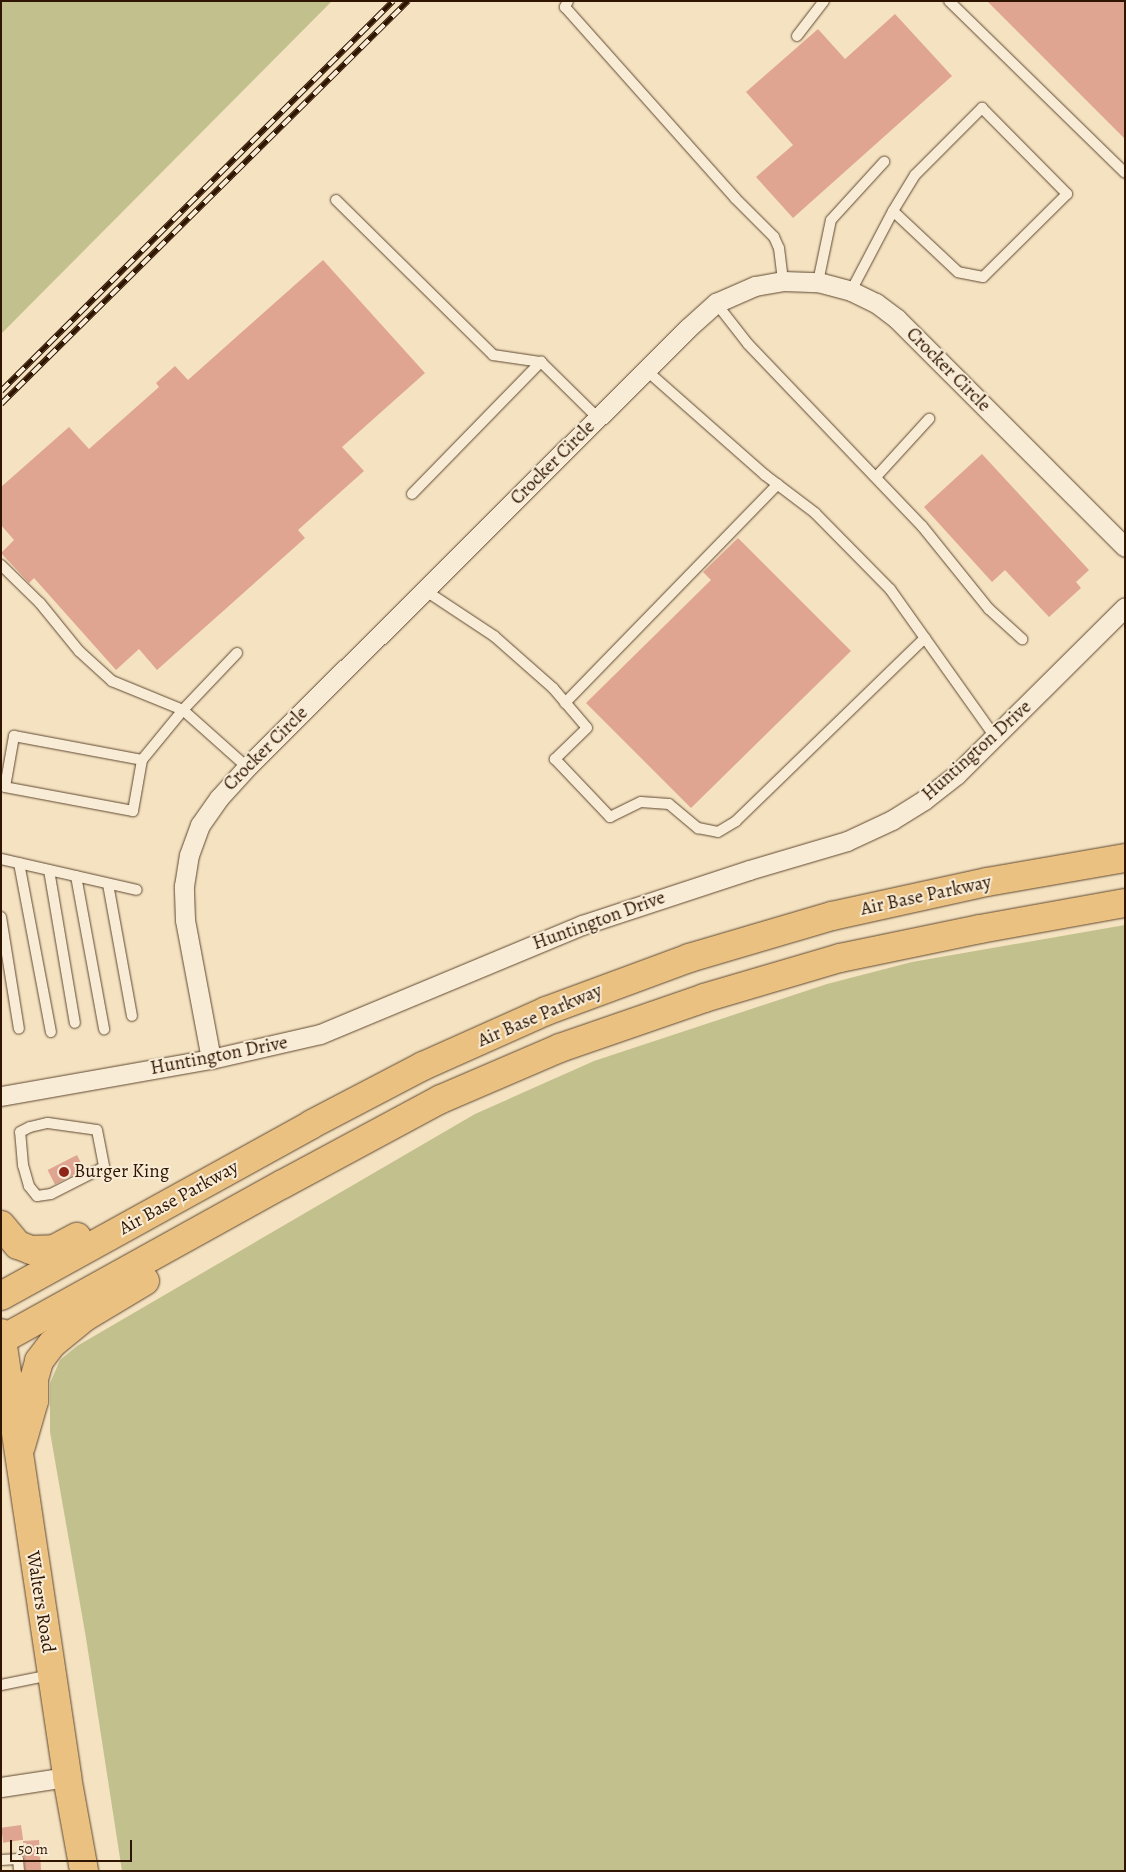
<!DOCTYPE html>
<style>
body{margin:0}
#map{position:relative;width:1126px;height:1872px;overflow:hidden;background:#f4e2c1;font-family:Alegreya,serif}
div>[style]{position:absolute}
.green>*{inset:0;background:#c2c18e}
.building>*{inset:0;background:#dfa591;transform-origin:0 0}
.roads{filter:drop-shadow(0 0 1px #604830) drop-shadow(0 0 1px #604830)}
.lane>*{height:10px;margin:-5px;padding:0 5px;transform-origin:5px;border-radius:5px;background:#f8ecd7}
.street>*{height:19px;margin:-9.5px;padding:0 9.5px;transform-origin:9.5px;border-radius:9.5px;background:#f8ecd7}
.primary>*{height:28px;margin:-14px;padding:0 14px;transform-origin:14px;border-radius:14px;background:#eac180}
.rail>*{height:5.5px;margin-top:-2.75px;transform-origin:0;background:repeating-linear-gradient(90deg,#f8ecd7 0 11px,#2f1500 0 22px);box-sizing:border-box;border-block:1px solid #2f1500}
.dots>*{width:14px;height:14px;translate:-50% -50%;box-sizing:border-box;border:2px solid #f8ecd7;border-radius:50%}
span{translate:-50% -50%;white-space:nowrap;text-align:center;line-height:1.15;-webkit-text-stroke:4px #f8ecd7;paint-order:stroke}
.street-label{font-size:19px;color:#2f1500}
.poi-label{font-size:19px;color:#2f1500}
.left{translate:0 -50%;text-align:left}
.frame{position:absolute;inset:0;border:2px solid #2f1500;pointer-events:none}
.scale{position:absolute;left:10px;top:1840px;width:122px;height:22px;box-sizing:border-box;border:2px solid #2f1500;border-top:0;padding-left:6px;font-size:15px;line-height:18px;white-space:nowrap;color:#2f1500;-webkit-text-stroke:4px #f8ecd7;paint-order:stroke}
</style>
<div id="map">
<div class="green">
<i style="clip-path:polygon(1px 1px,332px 1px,1px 334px)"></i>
<i style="clip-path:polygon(1125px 925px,1125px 1871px,122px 1871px,86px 1638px,50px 1432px,50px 1383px,60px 1360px,77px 1346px,475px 1114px,594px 1061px,827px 984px,912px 962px)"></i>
</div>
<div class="building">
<i style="clip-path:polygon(987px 1px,1125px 1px,1125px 139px)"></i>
<i style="clip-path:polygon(895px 14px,952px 76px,793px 218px,756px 177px,793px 145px,746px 92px,818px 29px,845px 59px)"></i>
<i style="clip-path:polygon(323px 260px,425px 373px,342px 447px,364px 471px,298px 530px,305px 538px,157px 670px,139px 649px,116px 670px,34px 578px,29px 583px,1px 553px,14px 540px,1px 525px,1px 487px,69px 427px,89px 449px,159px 387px,156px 383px,175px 366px,188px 380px)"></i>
<i style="clip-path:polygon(982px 454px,1089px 570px,1076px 582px,1081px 588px,1049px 617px,1005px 570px,992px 582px,924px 507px)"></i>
<i style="clip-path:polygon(738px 538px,851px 651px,691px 808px,586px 703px,711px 580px,703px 572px)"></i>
<i style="left:77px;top:1155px;width:16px;height:33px;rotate:63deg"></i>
<i style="left:21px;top:1825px;width:15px;height:20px;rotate:82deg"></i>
<i style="left:39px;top:1840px;width:31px;height:16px;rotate:86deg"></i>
</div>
<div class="roads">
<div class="lane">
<i style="left:568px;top:1px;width:7px;rotate:117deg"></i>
<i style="left:565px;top:7px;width:256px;rotate:48.3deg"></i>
<i style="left:735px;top:198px;width:55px;rotate:45deg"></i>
<i style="left:774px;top:237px;width:12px;rotate:66deg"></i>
<i style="left:779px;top:248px;width:33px;rotate:83deg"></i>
<i style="left:949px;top:1px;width:246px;rotate:44.3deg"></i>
<i style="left:797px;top:36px;width:44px;rotate:-52.4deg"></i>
<i style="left:336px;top:200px;width:221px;rotate:44.6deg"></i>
<i style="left:493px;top:355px;width:49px;rotate:8.3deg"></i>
<i style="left:818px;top:282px;width:63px;rotate:-78.2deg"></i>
<i style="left:831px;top:220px;width:79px;rotate:-47.6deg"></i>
<i style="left:851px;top:291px;width:90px;rotate:-62.3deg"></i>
<i style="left:893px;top:211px;width:42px;rotate:-58.6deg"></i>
<i style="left:915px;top:175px;width:95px;rotate:-45deg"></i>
<i style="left:982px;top:108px;width:121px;rotate:45.3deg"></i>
<i style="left:1067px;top:194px;width:118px;rotate:135.3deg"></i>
<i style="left:983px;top:277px;width:25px;rotate:-169deg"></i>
<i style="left:958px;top:272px;width:89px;rotate:-136.8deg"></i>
<i style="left:716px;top:303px;width:52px;rotate:52deg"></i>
<i style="left:748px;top:344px;width:252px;rotate:46.3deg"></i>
<i style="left:922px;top:526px;width:107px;rotate:51.1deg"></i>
<i style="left:989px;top:609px;width:45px;rotate:42.3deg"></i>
<i style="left:646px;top:370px;width:159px;rotate:41.4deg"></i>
<i style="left:765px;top:475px;width:63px;rotate:37.2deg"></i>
<i style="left:815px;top:513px;width:107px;rotate:45.4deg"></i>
<i style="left:890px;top:589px;width:181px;rotate:54.6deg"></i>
<i style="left:876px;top:477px;width:79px;rotate:-47.6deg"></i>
<i style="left:412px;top:494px;width:185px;rotate:-45.7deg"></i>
<i style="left:541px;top:362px;width:80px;rotate:44.5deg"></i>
<i style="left:1px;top:565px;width:54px;rotate:44.3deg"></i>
<i style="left:40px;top:603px;width:62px;rotate:50.9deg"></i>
<i style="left:79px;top:651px;width:45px;rotate:42.3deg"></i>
<i style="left:112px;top:681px;width:77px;rotate:22.2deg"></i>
<i style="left:183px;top:710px;width:65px;rotate:129.4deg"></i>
<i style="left:142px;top:760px;width:52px;rotate:100deg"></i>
<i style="left:133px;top:811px;width:130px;rotate:-169.4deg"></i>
<i style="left:5px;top:787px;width:52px;rotate:-80deg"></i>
<i style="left:14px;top:736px;width:130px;rotate:10.6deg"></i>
<i style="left:426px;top:591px;width:82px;rotate:33.5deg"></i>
<i style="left:494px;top:636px;width:79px;rotate:41.4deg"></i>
<i style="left:553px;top:688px;width:52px;rotate:49.6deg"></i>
<i style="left:587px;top:728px;width:45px;rotate:135.9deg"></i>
<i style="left:555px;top:759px;width:80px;rotate:46.5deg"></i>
<i style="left:610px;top:817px;width:34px;rotate:-26deg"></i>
<i style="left:641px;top:802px;width:28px;rotate:4deg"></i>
<i style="left:669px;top:804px;width:38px;rotate:40deg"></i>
<i style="left:698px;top:828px;width:20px;rotate:11deg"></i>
<i style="left:718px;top:832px;width:21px;rotate:-31deg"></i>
<i style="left:736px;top:821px;width:263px;rotate:-44.1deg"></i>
<i style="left:237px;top:653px;width:79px;rotate:133.5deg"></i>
<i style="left:183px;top:710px;width:86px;rotate:41.7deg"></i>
<i style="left:565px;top:703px;width:305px;rotate:-45.8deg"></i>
<i style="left:1px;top:859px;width:139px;rotate:12.8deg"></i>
<i style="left:19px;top:863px;width:172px;rotate:79.3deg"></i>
<i style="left:49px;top:870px;width:155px;rotate:80.4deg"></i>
<i style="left:76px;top:876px;width:156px;rotate:79.6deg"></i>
<i style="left:108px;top:884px;width:134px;rotate:79.7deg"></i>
<i style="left:1px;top:917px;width:113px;rotate:80.9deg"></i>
<i style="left:48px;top:1123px;width:49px;rotate:8.1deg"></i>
<i style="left:97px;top:1130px;width:38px;rotate:79deg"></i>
<i style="left:104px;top:1167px;width:59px;rotate:153deg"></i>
<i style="left:51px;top:1194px;width:14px;rotate:172deg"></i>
<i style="left:37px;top:1196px;width:13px;rotate:-129deg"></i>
<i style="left:29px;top:1186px;width:22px;rotate:-106deg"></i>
<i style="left:23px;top:1165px;width:33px;rotate:-95deg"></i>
<i style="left:20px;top:1132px;width:11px;rotate:-27deg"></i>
<i style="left:30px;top:1127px;width:18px;rotate:-13deg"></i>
<i style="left:1px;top:1685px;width:50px;rotate:-11.5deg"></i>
<i style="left:1px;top:1860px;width:17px;rotate:-3deg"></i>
<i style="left:18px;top:1859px;width:12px;rotate:85deg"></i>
</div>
<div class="street">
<i style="left:211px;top:1059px;width:141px;rotate:-100.6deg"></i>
<i style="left:185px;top:920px;width:34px;rotate:-92deg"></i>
<i style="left:184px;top:886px;width:31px;rotate:-81deg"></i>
<i style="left:189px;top:855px;width:32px;rotate:-70deg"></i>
<i style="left:200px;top:825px;width:33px;rotate:-55deg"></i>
<i style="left:219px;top:798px;width:42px;rotate:-47.9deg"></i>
<i style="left:247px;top:767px;width:622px;rotate:-44.87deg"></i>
<i style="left:688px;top:328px;width:38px;rotate:-42deg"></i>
<i style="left:716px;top:303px;width:43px;rotate:-23.6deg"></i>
<i style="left:755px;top:286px;width:28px;rotate:-10deg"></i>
<i style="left:783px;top:281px;width:35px;rotate:2deg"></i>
<i style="left:818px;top:282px;width:34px;rotate:15deg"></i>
<i style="left:851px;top:291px;width:28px;rotate:26deg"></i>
<i style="left:876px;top:303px;width:26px;rotate:37deg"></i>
<i style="left:897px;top:319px;width:322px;rotate:45deg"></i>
<i style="left:1px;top:1096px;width:213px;rotate:-10deg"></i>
<i style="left:211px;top:1059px;width:112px;rotate:-12.9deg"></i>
<i style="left:320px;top:1034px;width:284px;rotate:-22.6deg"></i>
<i style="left:582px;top:925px;width:176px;rotate:-18.2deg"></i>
<i style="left:749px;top:870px;width:102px;rotate:-16.5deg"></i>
<i style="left:847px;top:841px;width:50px;rotate:-25deg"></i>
<i style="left:892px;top:820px;width:38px;rotate:-32deg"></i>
<i style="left:924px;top:800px;width:41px;rotate:-38deg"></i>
<i style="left:956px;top:775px;width:238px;rotate:-44.8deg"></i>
<i style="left:1px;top:1787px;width:67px;rotate:-8.6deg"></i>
</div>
<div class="primary">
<i style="left:1px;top:1225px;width:26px;rotate:50deg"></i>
<i style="left:18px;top:1245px;width:14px;rotate:21deg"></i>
<i style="left:31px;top:1250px;width:23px;rotate:-2deg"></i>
<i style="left:54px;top:1249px;width:26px;rotate:-28deg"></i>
<i style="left:1px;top:1296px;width:355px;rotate:-28.9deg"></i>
<i style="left:312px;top:1124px;width:125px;rotate:-27.6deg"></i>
<i style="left:423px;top:1066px;width:135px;rotate:-24.1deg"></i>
<i style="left:546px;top:1011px;width:153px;rotate:-20.3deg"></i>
<i style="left:689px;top:958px;width:149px;rotate:-16.4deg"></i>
<i style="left:832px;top:916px;width:159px;rotate:-12.4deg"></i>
<i style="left:987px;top:882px;width:140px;rotate:-9.9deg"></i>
<i style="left:1px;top:1333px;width:449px;rotate:81.5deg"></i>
<i style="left:67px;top:1777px;width:96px;rotate:79.7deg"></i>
<i style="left:1px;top:1340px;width:322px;rotate:-29deg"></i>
<i style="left:283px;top:1184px;width:179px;rotate:-28.3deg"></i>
<i style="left:441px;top:1099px;width:129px;rotate:-23.2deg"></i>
<i style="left:560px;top:1048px;width:152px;rotate:-19.1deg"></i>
<i style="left:704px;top:998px;width:142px;rotate:-16.4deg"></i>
<i style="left:840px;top:958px;width:143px;rotate:-11.7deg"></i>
<i style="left:980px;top:929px;width:147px;rotate:-10.2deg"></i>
<i style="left:21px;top:1446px;width:47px;rotate:-73.9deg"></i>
<i style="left:34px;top:1401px;width:22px;rotate:-90deg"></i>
<i style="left:34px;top:1379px;width:19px;rotate:-74deg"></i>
<i style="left:39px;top:1361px;width:21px;rotate:-53deg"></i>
<i style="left:52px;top:1344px;width:43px;rotate:-39.3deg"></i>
<i style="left:85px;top:1317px;width:70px;rotate:-31deg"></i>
</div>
</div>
<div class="rail">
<i style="left:1px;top:391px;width:553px;rotate:-44.85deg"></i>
<i style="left:1px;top:404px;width:573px;rotate:-44.72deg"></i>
</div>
<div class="dots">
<i style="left:64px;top:1172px;background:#8f2418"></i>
</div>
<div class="street-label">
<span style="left:948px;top:370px;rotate:45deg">Crocker Circle</span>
<span style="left:553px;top:463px;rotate:-45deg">Crocker Circle</span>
<span style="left:266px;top:749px;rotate:-45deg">Crocker Circle</span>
<span style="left:977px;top:751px;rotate:-42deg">Huntington Drive</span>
<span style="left:926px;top:896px;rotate:-12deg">Air Base Parkway</span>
<span style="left:599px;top:921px;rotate:-20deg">Huntington Drive</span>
<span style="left:540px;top:1016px;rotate:-23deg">Air Base Parkway</span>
<span style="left:219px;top:1056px;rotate:-11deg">Huntington Drive</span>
<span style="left:179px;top:1198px;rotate:-29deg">Air Base Parkway</span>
<span style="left:40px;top:1602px;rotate:81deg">Walters Road</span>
</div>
<div class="poi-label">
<span class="left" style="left:74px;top:1172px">Burger King</span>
</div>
<div class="frame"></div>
<div class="scale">50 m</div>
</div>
